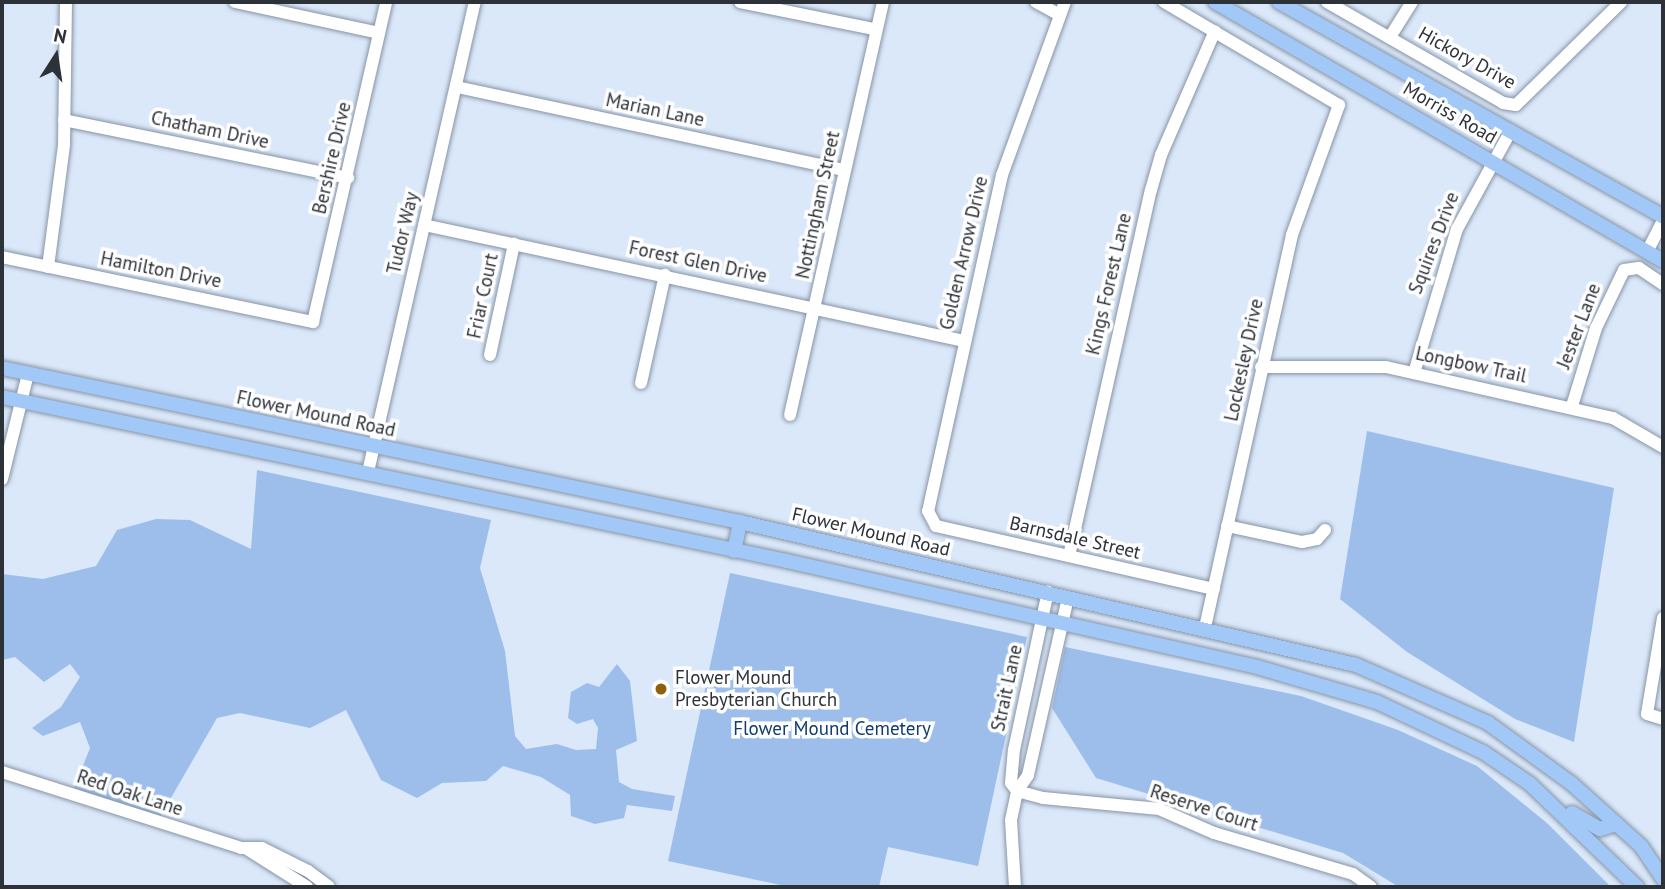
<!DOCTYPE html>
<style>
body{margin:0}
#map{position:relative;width:1665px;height:889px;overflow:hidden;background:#dae8fa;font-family:"PT Sans",sans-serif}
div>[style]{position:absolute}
.green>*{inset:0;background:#9dbeea}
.roads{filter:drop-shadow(0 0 2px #8794a5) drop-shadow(0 0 2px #8794a5)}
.minor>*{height:12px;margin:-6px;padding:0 6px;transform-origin:6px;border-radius:6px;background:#fff}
.major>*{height:14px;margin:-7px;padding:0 7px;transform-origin:7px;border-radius:7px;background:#a2c8f8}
.dots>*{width:19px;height:19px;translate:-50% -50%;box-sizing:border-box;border:4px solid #fff;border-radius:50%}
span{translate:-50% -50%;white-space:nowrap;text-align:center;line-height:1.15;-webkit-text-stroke:7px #fff;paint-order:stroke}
.street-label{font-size:19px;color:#2d3239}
.poi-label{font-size:19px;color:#2d3239}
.left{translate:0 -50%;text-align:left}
.park-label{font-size:19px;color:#113b6d}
.frame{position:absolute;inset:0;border:4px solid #2d3239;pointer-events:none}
.north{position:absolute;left:21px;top:21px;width:70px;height:70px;-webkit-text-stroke:5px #fff;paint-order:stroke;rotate:12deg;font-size:19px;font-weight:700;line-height:28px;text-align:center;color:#2d3239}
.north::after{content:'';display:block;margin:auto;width:24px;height:32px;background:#2d3239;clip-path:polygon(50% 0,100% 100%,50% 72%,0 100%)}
</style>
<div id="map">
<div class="green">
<i style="clip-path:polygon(1367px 431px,1614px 488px,1574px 742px,1515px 719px,1407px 652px,1340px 599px)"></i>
<i style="clip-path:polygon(257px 470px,491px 520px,480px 568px,505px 651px,515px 736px,526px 749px,557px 744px,576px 750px,596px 749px,598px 728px,593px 719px,577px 724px,568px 718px,571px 692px,587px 683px,599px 687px,617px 664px,630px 681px,637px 741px,616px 750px,619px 782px,632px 789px,675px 796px,672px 811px,627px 805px,624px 818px,595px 824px,571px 816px,570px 795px,541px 777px,503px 766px,486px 781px,442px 783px,417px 798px,381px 780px,346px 710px,310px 728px,240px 713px,217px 718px,160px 817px,74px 788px,90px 748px,80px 722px,43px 736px,32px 728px,61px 707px,80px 677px,70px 664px,44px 682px,15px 657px,2px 660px,2px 574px,43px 579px,96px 566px,117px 530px,156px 519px,190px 520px,251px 549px)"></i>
<i style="clip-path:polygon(730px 573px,1027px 637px,978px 866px,888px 847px,879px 887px,790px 887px,668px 861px)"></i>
<i style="clip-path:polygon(1065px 647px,1301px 696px,1398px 730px,1477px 766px,1547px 823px,1611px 887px,1399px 887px,1343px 853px,1096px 778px,1052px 708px)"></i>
</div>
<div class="roads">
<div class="minor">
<i style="left:235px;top:2px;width:147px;rotate:12.1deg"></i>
<i style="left:740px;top:2px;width:137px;rotate:11.4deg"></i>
<i style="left:1036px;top:2px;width:25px;rotate:29deg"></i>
<i style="left:1065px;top:2px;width:184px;rotate:110deg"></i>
<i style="left:1002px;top:175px;width:344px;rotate:102.4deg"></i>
<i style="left:928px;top:511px;width:17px;rotate:62deg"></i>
<i style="left:936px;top:526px;width:285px;rotate:12.8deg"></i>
<i style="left:1164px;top:2px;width:203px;rotate:30.5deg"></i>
<i style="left:1339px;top:105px;width:138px;rotate:109.9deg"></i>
<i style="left:1292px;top:235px;width:403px;rotate:102.5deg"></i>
<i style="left:1327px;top:2px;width:203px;rotate:29.8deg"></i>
<i style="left:1503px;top:103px;width:13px;rotate:9deg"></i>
<i style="left:1516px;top:105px;width:147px;rotate:-44.4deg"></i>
<i style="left:1390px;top:37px;width:41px;rotate:-57.8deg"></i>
<i style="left:457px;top:87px;width:396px;rotate:12.1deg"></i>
<i style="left:64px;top:120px;width:290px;rotate:11.5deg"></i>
<i style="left:424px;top:225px;width:552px;rotate:12.12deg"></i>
<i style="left:1648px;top:250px;width:33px;rotate:-63deg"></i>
<i style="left:2px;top:257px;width:318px;rotate:11.8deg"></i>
<i style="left:313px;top:322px;width:328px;rotate:-77.1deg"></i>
<i style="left:48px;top:267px;width:123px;rotate:-82.5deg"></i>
<i style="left:64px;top:145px;width:143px;rotate:-89.2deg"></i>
<i style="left:490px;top:355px;width:114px;rotate:-77.8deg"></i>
<i style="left:1261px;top:367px;width:125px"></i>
<i style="left:1386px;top:367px;width:233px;rotate:12.7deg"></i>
<i style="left:1613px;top:418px;width:58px;rotate:30.1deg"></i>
<i style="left:1414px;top:373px;width:150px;rotate:-73.4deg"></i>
<i style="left:1457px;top:229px;width:108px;rotate:-61.3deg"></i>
<i style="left:641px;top:383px;width:111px;rotate:-77.5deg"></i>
<i style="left:1572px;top:406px;width:82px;rotate:-72.9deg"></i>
<i style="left:1596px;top:328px;width:64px;rotate:-64.2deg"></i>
<i style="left:1624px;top:270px;width:15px;rotate:-8deg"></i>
<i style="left:1639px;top:268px;width:29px;rotate:34deg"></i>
<i style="left:790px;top:415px;width:423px;rotate:-77.3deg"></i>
<i style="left:368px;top:472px;width:482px;rotate:-77.2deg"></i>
<i style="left:2px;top:479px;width:108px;rotate:-76.1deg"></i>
<i style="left:1227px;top:526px;width:77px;rotate:12deg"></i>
<i style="left:1302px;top:542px;width:15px;rotate:-11deg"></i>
<i style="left:1317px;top:539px;width:12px;rotate:-48deg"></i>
<i style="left:1069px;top:556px;width:375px;rotate:-77.4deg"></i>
<i style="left:1151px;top:190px;width:36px;rotate:-74deg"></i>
<i style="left:1161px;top:155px;width:135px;rotate:-66.5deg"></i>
<i style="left:1663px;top:618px;width:97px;rotate:99.5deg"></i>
<i style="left:1647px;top:714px;width:17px;rotate:17deg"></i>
<i style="left:2px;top:772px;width:251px;rotate:17.6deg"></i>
<i style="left:241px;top:848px;width:21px"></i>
<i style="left:262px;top:848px;width:51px;rotate:26.6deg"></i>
<i style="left:308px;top:871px;width:26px;rotate:37deg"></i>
<i style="left:1017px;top:791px;width:27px;rotate:15deg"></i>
<i style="left:1043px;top:798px;width:117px;rotate:5.4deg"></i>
<i style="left:1159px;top:809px;width:60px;rotate:23.6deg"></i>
<i style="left:1214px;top:833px;width:145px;rotate:16.4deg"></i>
<i style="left:1353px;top:874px;width:22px;rotate:36deg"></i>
<i style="left:1017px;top:791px;width:10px;rotate:-127deg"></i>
<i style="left:1011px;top:783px;width:33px;rotate:-85deg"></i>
<i style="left:1014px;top:750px;width:162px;rotate:-77.9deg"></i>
<i style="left:247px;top:849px;width:71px;rotate:32.3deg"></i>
<i style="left:1015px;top:887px;width:67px;rotate:-93.4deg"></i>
<i style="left:1011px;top:820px;width:30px;rotate:-78deg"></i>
<i style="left:1017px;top:791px;width:19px;rotate:-55deg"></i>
<i style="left:1028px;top:775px;width:182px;rotate:-77.3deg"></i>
</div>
<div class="major">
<i style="left:1215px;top:2px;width:517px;rotate:30.03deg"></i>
<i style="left:1279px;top:2px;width:440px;rotate:29.2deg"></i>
<i style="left:2px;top:368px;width:754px;rotate:11.79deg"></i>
<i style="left:740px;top:522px;width:632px;rotate:13.07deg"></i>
<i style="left:1356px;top:665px;width:144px;rotate:23.7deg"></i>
<i style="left:1488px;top:723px;width:102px;rotate:35.9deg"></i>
<i style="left:1571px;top:783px;width:94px;rotate:42deg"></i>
<i style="left:1641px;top:846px;width:40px;rotate:56deg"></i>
<i style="left:2px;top:397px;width:802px;rotate:11.8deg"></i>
<i style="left:787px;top:561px;width:482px;rotate:12.7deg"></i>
<i style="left:1257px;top:667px;width:125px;rotate:16.3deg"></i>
<i style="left:1377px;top:702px;width:117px;rotate:25.3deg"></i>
<i style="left:1483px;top:752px;width:57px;rotate:34.2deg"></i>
<i style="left:1530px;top:784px;width:149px;rotate:43.9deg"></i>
<i style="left:734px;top:551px;width:30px;rotate:-78deg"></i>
<i style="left:1572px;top:813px;width:32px;rotate:30deg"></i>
<i style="left:1600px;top:829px;width:17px;rotate:-17deg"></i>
</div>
</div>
<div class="dots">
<i style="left:661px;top:689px;background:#8f610b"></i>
</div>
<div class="street-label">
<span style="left:1467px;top:58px;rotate:29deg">Hickory Drive</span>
<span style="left:655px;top:110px;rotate:12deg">Marian Lane</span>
<span style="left:1450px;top:113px;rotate:30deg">Morriss Road</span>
<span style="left:210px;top:130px;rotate:12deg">Chatham Drive</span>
<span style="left:332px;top:158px;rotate:-77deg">Bershire Drive</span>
<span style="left:818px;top:205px;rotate:-78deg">Nottingham Street</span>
<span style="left:403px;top:233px;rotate:-77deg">Tudor Way</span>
<span style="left:1434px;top:243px;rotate:-69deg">Squires Drive</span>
<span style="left:964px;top:253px;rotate:-77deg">Golden Arrow Drive</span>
<span style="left:698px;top:262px;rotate:12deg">Forest Glen Drive</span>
<span style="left:161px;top:270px;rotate:11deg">Hamilton Drive</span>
<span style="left:1109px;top:284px;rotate:-77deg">Kings Forest Lane</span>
<span style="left:483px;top:296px;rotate:-78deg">Friar Court</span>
<span style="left:1579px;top:326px;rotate:-69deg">Jester Lane</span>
<span style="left:1244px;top:360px;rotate:-78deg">Lockesley Drive</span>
<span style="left:1471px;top:365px;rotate:12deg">Longbow Trail</span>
<span style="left:316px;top:414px;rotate:12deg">Flower Mound Road</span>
<span style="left:871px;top:532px;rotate:13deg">Flower Mound Road</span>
<span style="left:1075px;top:538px;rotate:13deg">Barnsdale Street</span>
<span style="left:1007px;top:688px;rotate:-78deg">Strait Lane</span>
<span style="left:130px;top:793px;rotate:18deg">Red Oak Lane</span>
<span style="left:1204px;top:808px;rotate:18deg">Reserve Court</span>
</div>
<div class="poi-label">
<span class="left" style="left:675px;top:689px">Flower Mound<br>Presbyterian Church</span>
</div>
<div class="park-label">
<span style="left:832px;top:729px">Flower Mound Cemetery</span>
</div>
<div class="frame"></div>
<div class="north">N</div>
</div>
